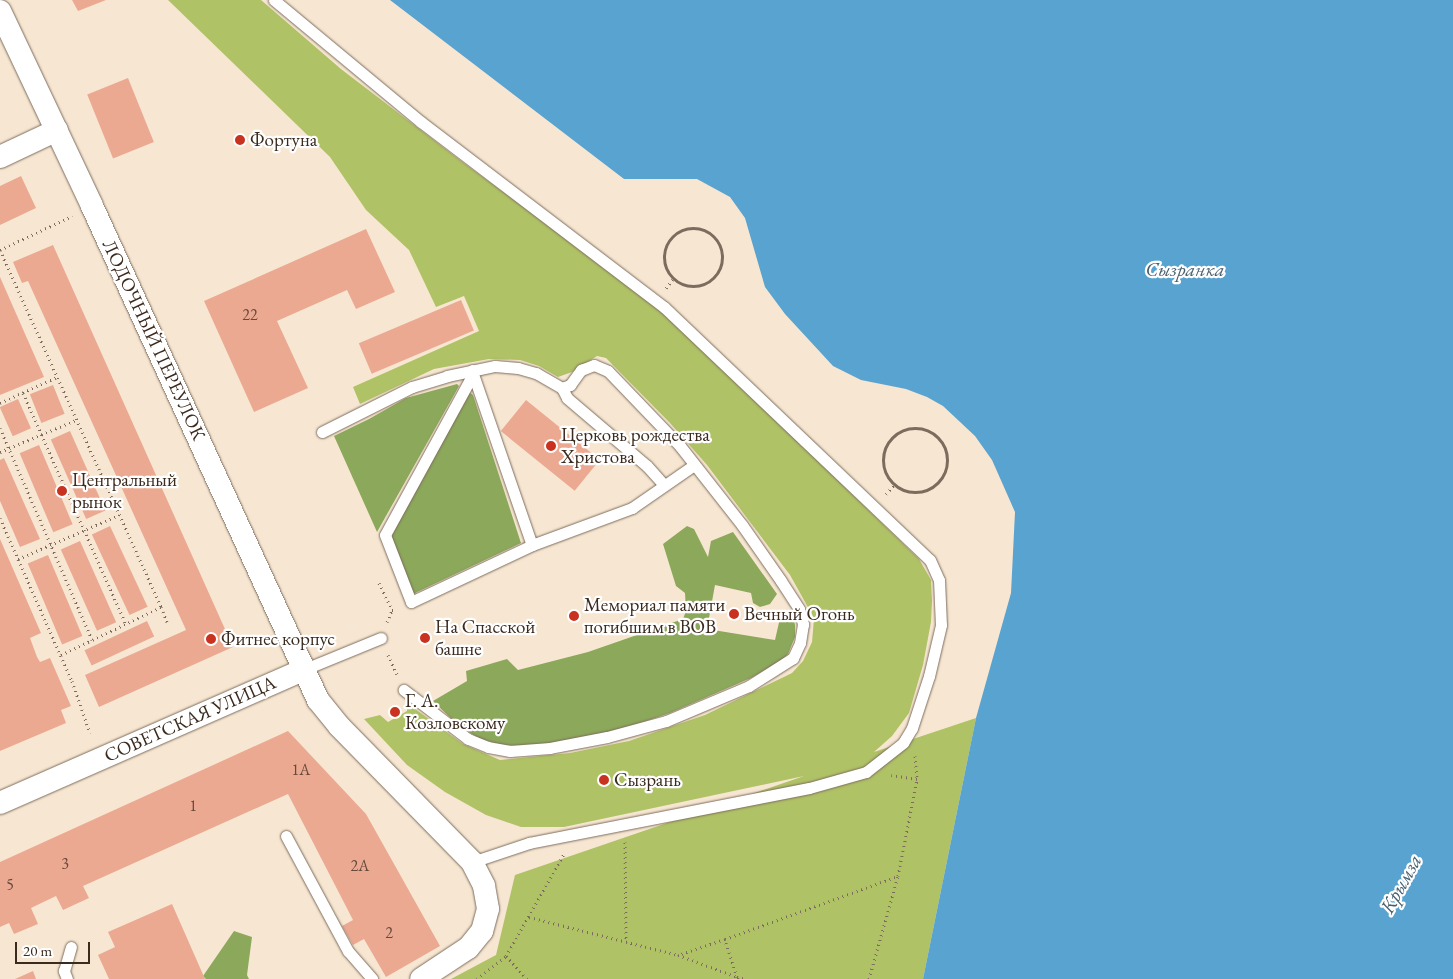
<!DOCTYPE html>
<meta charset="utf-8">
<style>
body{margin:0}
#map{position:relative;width:1453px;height:979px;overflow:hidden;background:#f7e7d2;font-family:"EB Garamond",serif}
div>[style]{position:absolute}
.green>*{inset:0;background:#b0c266}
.forest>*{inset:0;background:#8ca85b}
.water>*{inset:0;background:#58a3d0}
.building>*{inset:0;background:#eba992;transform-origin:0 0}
.path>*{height:3px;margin-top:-1.5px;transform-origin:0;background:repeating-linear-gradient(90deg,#7d6c5d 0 1px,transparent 0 5px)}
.path>.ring{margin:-1.5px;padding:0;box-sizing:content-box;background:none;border:3px solid #7d6c5d;border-radius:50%}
.roads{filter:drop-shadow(0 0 1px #7d6c5d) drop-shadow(0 0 1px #7d6c5d)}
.lane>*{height:11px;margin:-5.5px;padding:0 5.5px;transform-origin:5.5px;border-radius:5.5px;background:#fff}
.street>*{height:22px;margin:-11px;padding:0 11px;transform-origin:11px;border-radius:11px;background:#fff}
.dots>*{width:14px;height:14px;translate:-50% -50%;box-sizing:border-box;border:2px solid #fff;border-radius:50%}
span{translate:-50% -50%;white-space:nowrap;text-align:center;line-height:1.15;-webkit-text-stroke:4.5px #fff;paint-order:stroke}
.number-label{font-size:16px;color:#674a3b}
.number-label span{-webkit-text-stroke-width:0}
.poi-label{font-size:19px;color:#3b2a1e}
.left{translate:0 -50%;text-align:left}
.street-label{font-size:19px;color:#3b2a1e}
.water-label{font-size:20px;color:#48606e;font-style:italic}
.scale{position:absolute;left:15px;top:942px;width:75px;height:22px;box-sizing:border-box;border:2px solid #3b2a1e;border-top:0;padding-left:6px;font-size:15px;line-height:18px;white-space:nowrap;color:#3b2a1e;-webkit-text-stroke:4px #fff;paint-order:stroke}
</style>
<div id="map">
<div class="green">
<i style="clip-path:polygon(168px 0,261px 0,341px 69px,461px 161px,658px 306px,919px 559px,931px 580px,932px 601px,931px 622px,923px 665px,909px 713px,892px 736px,874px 752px,976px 718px,923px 979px,451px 979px,496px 955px,515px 875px,804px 776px,564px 827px,521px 827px,486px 815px,445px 792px,407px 765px,364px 719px,380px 715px,388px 722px,407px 711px,407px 703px,463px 744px,500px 760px,570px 753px,629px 741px,705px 715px,792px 673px,803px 661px,812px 642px,814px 618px,790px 575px,707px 465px,670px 423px,606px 358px,597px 356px,572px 372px,558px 377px,539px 366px,520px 360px,489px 359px,434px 369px,360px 404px,353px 387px,479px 331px,464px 296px,436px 307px,409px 250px,366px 210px,330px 157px)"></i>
</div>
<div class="forest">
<i style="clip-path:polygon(457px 384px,459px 386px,377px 532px,334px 436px,369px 419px,406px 398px)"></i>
<i style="clip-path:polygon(469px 392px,473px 395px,521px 543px,413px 594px,389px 537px)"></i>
<i style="clip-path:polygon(687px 526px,694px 529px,708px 557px,711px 541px,733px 532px,777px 594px,770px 604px,760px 607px,753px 603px,751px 593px,715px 585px,707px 629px,775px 640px,780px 618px,789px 615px,793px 617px,795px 625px,795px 637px,788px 654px,781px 661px,751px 678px,670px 713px,614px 732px,533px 746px,503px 745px,480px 739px,458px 725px,433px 701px,467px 681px,466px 671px,507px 659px,518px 670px,588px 652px,683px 619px,686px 611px,685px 593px,676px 586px,663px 544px)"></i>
<i style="clip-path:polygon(234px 931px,252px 937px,247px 975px,249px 979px,206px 979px,203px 976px)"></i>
</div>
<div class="water">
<i style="clip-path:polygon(390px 0,1453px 0,1453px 979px,923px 979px,976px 718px,1011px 593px,1015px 512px,992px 460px,975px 436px,943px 406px,927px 397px,906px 389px,861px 380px,833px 366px,785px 314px,765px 287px,745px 218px,730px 197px,697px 179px,624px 179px)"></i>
</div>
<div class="building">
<i style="clip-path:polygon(72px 0,106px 0,78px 11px)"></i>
<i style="left:128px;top:78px;width:69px;height:44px;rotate:68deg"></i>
<i style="clip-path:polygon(21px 176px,36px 208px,0 225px,0 186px)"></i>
<i style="clip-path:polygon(366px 229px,395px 292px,356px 309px,347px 290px,277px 321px,308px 388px,254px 412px,204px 301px)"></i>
<i style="clip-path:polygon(53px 245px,233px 647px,99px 707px,85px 675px,186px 630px,28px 281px,22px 283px,13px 262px)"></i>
<i style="clip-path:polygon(0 277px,44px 377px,0 395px)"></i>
<i style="left:461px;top:300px;width:33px;height:111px;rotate:67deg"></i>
<i style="left:53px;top:385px;width:31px;height:25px;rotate:68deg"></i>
<i style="left:18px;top:399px;width:32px;height:20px;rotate:66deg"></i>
<i style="left:526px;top:400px;width:95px;height:40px;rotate:39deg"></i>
<i style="left:70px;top:431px;width:87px;height:21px;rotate:66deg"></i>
<i style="left:39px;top:445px;width:86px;height:21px;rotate:67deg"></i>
<i style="clip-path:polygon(4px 458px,40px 539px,20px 547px,0 501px,0 460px)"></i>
<i style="left:110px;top:526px;width:89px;height:20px;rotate:65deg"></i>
<i style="clip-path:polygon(0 539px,41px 633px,30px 638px,37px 657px,40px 662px,50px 658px,71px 706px,61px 710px,66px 723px,0 751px)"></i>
<i style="left:80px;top:541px;width:89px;height:21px;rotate:66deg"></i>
<i style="left:48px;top:555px;width:88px;height:22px;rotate:67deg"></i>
<i style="left:147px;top:621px;width:17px;height:69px;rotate:65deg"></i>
<i style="clip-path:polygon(288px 731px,366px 814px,440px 946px,386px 977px,364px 939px,353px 945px,342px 926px,353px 920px,288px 794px,83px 886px,89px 898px,63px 910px,56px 896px,31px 908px,38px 924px,14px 934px,9px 923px,0 927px,0 862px)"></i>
<i style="clip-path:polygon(172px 904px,205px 979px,109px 979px,98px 955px,115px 947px,108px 932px)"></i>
<i style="clip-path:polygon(33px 971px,36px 979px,15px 979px)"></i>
</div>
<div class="path">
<i class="ring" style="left:664px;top:228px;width:55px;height:55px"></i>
<i style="left:0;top:250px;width:392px;rotate:65.7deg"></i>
<i style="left:161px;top:607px;width:111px;rotate:154.4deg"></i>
<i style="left:0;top:250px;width:80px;rotate:-25.3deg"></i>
<i style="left:666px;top:288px;width:11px;rotate:-52deg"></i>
<i style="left:23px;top:393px;width:253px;rotate:66deg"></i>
<i style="left:0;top:403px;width:63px;rotate:-24.5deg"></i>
<i style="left:0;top:428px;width:231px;rotate:66.5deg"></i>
<i class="ring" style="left:883px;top:428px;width:61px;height:61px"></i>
<i style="left:0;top:452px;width:82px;rotate:-22.8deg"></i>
<i style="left:886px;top:494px;width:12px;rotate:-48deg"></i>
<i style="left:0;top:518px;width:178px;rotate:66.2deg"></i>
<i style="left:72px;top:681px;width:55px;rotate:70.9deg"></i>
<i style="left:18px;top:559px;width:110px;rotate:-23.5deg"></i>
<i style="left:379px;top:583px;width:30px;rotate:64deg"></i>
<i style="left:392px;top:610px;width:1px"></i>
<i style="left:161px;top:607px;width:16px;rotate:68deg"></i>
<i style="left:387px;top:622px;width:13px;rotate:-67deg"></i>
<i style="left:388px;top:655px;width:21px;rotate:65deg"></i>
<i style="left:915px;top:756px;width:23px;rotate:85deg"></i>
<i style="left:625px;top:842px;width:100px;rotate:89.4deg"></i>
<i style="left:529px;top:917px;width:154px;rotate:14.3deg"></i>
<i style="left:725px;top:939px;width:184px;rotate:-20deg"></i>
<i style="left:898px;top:876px;width:99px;rotate:-78.9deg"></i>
<i style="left:917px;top:779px;width:26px;rotate:-171deg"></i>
<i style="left:477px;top:979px;width:37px;rotate:-38deg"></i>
<i style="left:527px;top:979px;width:31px;rotate:-132deg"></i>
<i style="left:506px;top:956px;width:117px;rotate:-60.4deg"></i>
<i style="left:738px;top:979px;width:2px;rotate:-117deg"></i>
<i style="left:737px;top:977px;width:40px;rotate:-108deg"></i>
<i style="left:725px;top:939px;width:50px;rotate:161.2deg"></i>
<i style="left:678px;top:955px;width:63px;rotate:20.4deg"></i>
<i style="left:737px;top:977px;width:9px;rotate:13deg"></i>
<i style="left:869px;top:979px;width:107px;rotate:-74.3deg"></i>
</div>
<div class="roads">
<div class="lane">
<i style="left:274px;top:0;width:191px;rotate:39.7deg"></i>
<i style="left:421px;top:122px;width:305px;rotate:37.3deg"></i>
<i style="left:664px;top:307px;width:367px;rotate:43.6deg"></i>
<i style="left:930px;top:560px;width:22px;rotate:66deg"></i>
<i style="left:939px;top:580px;width:45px;rotate:87.5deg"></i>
<i style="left:941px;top:625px;width:52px;rotate:103.2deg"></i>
<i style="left:929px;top:676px;width:55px;rotate:108.1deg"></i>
<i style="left:912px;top:728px;width:17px;rotate:121deg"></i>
<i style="left:903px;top:743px;width:47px;rotate:141.9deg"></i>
<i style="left:866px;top:772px;width:59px;rotate:164.3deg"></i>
<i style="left:809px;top:788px;width:285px;rotate:168.9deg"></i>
<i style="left:529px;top:843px;width:60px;rotate:161.6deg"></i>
<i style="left:472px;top:370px;width:4px;rotate:76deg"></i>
<i style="left:473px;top:374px;width:183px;rotate:118.7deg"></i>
<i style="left:385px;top:535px;width:72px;rotate:68.8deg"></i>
<i style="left:411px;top:602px;width:134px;rotate:-25.2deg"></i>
<i style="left:532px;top:545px;width:107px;rotate:-20.3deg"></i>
<i style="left:632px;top:508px;width:75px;rotate:-34.7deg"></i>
<i style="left:473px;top:374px;width:181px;rotate:71deg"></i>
<i style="left:562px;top:388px;width:11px;rotate:63deg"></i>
<i style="left:567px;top:398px;width:105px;rotate:40.4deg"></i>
<i style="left:647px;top:466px;width:25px;rotate:48deg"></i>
<i style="left:322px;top:432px;width:101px;rotate:-26.6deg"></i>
<i style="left:412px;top:387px;width:37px;rotate:-17deg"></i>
<i style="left:447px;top:376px;width:49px;rotate:-11.8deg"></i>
<i style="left:495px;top:366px;width:23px;rotate:5deg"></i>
<i style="left:518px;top:368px;width:19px;rotate:16deg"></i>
<i style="left:536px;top:373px;width:30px;rotate:30deg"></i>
<i style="left:562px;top:388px;width:9px;rotate:-21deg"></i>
<i style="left:570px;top:385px;width:19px;rotate:-54deg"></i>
<i style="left:581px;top:370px;width:14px;rotate:-21deg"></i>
<i style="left:594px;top:365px;width:15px;rotate:23deg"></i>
<i style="left:608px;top:371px;width:104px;rotate:46.2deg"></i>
<i style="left:680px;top:446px;width:100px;rotate:51.9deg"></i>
<i style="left:742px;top:525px;width:68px;rotate:55.1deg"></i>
<i style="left:781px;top:581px;width:33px;rotate:57deg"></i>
<i style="left:799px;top:609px;width:16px;rotate:75deg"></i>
<i style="left:803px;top:624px;width:19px;rotate:99deg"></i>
<i style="left:800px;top:643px;width:17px;rotate:115deg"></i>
<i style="left:793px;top:658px;width:52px;rotate:147.5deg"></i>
<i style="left:749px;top:686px;width:90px;rotate:157.1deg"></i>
<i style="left:666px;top:721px;width:61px;rotate:164.8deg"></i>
<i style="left:607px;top:737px;width:58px;rotate:169.1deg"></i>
<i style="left:550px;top:748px;width:40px;rotate:175.7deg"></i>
<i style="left:510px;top:751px;width:22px;rotate:-170deg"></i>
<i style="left:488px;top:747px;width:22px;rotate:-158deg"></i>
<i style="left:468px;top:739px;width:81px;rotate:-142.6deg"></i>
<i style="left:305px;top:669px;width:82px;rotate:-22.2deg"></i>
<i style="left:286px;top:836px;width:131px;rotate:61.7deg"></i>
<i style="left:348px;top:951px;width:37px;rotate:49deg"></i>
<i style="left:67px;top:979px;width:9px;rotate:-111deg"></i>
<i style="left:64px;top:971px;width:25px;rotate:-74deg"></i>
</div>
<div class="street">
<i style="left:0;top:11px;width:216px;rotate:64.7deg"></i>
<i style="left:92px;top:206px;width:543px;rotate:65.42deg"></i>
<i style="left:318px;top:700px;width:33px;rotate:51deg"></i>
<i style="left:339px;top:726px;width:190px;rotate:45.6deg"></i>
<i style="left:472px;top:862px;width:27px;rotate:63deg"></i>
<i style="left:484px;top:886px;width:23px;rotate:80deg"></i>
<i style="left:488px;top:909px;width:23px;rotate:105deg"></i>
<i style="left:482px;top:931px;width:22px;rotate:129deg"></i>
<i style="left:468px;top:948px;width:56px;rotate:146.6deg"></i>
<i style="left:0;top:157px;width:63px;rotate:-25.3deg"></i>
<i style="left:0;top:803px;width:333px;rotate:-23.7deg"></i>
</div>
</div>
<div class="dots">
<i style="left:240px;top:140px;background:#c8321e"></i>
<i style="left:551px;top:446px;background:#c8321e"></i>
<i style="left:62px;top:491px;background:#c8321e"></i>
<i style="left:734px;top:614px;background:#c8321e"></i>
<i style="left:574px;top:616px;background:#c8321e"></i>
<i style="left:425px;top:638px;background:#c8321e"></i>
<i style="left:211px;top:639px;background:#c8321e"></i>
<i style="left:395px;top:712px;background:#c8321e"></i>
<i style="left:604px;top:780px;background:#c8321e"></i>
</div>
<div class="number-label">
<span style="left:250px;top:315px">22</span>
<span style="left:301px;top:770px">1А</span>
<span style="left:193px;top:806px">1</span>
<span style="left:65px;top:864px">3</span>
<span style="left:360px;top:866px">2А</span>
<span style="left:10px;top:885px">5</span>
<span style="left:389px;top:933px">2</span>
</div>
<div class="poi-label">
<span class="left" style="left:250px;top:140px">Фортуна</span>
<span class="left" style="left:561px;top:446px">Церковь рождества<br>Христова</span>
<span class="left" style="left:72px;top:491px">Центральный<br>рынок</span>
<span class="left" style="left:584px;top:616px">Мемориал памяти<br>погибшим в ВОВ</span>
<span class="left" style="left:744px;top:614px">Вечный Огонь</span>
<span class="left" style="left:435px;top:638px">На Спасской<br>башне</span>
<span class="left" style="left:221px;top:639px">Фитнес корпус</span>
<span class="left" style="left:405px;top:712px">Г. А.<br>Козловскому</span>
<span class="left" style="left:614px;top:780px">Сызрань</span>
</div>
<div class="street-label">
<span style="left:154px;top:340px;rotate:65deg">ЛОДОЧНЫЙ ПЕРЕУЛОК</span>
<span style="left:190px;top:719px;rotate:-24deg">СОВЕТСКАЯ УЛИЦА</span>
</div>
<div class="water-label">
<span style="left:1185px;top:269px">Сызранка</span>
<span style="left:1401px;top:884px;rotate:-61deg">Крымза</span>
</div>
<div class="scale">20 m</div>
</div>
